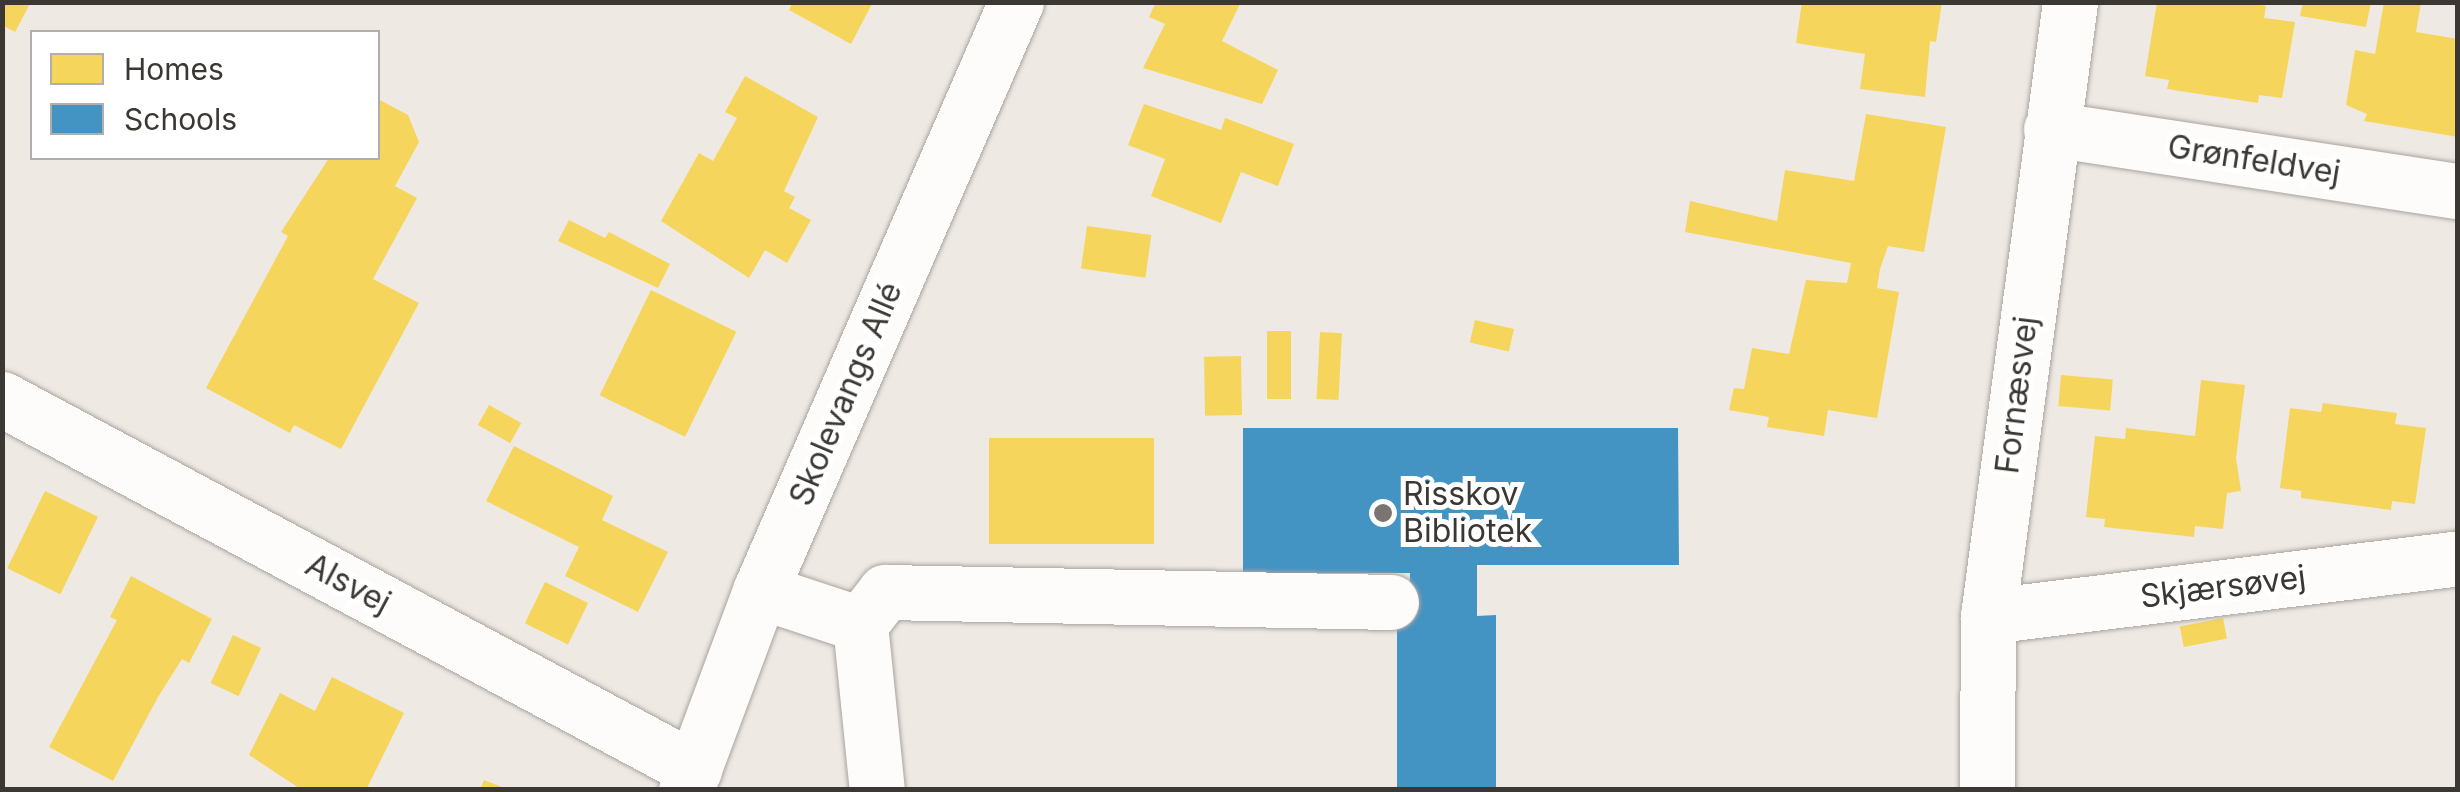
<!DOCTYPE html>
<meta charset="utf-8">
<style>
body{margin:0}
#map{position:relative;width:2460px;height:792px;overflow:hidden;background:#efe9e3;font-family:Inter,sans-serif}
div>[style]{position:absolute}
.homes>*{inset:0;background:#f6d55c;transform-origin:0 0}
.schools>*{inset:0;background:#4393c3}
.roads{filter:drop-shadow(0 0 2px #a9a4a0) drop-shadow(0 0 2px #a9a4a0)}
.minor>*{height:55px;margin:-27.5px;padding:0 27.5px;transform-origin:27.5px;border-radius:27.5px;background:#fdfcfb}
.dots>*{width:28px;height:28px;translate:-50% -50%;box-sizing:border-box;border:5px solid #fff;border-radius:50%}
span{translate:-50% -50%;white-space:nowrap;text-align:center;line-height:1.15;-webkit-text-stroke:10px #fff;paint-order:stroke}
.street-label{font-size:32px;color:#3b3732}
.poi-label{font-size:32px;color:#3b3732}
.left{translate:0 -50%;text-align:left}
.frame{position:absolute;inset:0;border:5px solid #3b3732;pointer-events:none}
.legend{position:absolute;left:30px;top:30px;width:350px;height:130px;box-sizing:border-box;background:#fff;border:2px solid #b1afad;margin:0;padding:12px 18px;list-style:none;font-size:30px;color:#3b3732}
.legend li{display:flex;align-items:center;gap:20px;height:50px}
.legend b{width:50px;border:2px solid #b1afad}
</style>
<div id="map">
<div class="homes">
<i style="clip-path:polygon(2px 2px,31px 2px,15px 32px,2px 25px)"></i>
<i style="clip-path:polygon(793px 2px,873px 2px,851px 44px,789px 10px)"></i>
<i style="clip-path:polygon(1156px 2px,1241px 2px,1222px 41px,1278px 70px,1262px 104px,1143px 68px,1165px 24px,1149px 17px)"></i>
<i style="clip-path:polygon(1802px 2px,1942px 2px,1936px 42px,1930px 41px,1925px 97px,1860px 89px,1865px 54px,1796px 43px)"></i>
<i style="clip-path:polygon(2157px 2px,2247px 2px,2266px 6px,2264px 18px,2295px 22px,2282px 98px,2259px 95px,2258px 103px,2167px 89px,2169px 80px,2145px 76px)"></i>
<i style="clip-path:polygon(2303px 2px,2371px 2px,2366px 27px,2300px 16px)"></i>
<i style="clip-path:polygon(2384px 2px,2421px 2px,2416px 32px,2458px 39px,2458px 137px,2364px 121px,2367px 114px,2346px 105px,2355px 50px,2375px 54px)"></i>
<i style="clip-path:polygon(745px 76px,818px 117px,784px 191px,795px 197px,789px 208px,811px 220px,787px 263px,765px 250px,749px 278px,661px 221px,699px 153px,713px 161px,737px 118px,725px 112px)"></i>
<i style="clip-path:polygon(378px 99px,408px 115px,419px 142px,395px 186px,417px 198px,373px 279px,419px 303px,341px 449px,294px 425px,290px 433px,206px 388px,288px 236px,281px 232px,329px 158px,378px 158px)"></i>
<i style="clip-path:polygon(1144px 104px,1221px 130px,1225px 118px,1294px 144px,1278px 186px,1241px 172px,1221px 223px,1151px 196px,1165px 159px,1128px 145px)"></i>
<i style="clip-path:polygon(1866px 114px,1946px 127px,1924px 252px,1888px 246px,1880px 269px,1877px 288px,1899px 292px,1877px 418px,1828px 410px,1824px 436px,1767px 427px,1769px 417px,1729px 410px,1734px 388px,1744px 389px,1752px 348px,1789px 354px,1806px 280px,1847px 283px,1851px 263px,1685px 232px,1690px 201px,1777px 221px,1785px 170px,1854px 181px)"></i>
<i style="clip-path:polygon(569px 220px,605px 238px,609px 232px,670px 264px,658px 288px,558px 241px)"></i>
<i style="left:1087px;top:226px;width:65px;height:43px;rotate:8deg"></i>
<i style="left:651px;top:290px;width:95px;height:117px;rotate:26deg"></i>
<i style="left:1475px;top:320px;width:40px;height:23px;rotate:13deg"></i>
<i style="left:1267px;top:331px;width:24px;height:68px"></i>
<i style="left:1320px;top:332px;width:22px;height:67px;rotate:3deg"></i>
<i style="left:1241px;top:356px;width:59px;height:37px;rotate:89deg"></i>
<i style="left:2061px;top:375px;width:52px;height:31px;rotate:5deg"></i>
<i style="clip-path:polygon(2201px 380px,2245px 385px,2236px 458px,2241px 491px,2227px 493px,2223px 529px,2195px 526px,2194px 537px,2104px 527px,2105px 519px,2086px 517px,2095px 436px,2125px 439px,2126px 428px,2195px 436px)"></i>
<i style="clip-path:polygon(2323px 403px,2397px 413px,2395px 424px,2426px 428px,2415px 504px,2392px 501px,2391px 510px,2301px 498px,2301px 491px,2280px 488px,2290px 408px,2321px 412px)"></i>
<i style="left:489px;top:405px;width:37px;height:23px;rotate:29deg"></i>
<i style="left:989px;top:438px;width:165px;height:106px"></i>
<i style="clip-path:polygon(514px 446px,613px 496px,602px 520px,668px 552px,638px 612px,565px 576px,579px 547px,486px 501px)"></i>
<i style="left:45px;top:491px;width:59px;height:86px;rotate:26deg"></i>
<i style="clip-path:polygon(131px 576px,212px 619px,189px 663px,182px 659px,158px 697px,113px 781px,49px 747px,117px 620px,110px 617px)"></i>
<i style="left:545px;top:582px;width:48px;height:46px;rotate:26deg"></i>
<i style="left:2223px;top:618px;width:21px;height:44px;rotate:79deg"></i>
<i style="left:233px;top:635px;width:31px;height:53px;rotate:25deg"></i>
<i style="clip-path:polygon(332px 677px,404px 713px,366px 790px,302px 790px,249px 755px,280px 693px,315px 711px)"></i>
<i style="clip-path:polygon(484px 780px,507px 789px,507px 790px,480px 790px)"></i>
</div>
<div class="schools">
<i style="clip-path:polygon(1243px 428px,1678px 428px,1679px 565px,1477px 565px,1477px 616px,1496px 615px,1496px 790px,1397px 790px,1397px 611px,1409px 612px,1410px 573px,1243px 573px)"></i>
</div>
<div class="roads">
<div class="minor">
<i style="left:2051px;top:129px;width:412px;rotate:8.7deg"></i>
<i style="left:2px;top:399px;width:785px;rotate:28.13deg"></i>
<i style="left:760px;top:591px;width:105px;rotate:18.3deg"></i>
<i style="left:860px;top:624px;width:167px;rotate:84.2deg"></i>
<i style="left:1988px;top:616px;width:474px;rotate:-7deg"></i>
<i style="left:860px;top:624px;width:41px;rotate:-52deg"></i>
<i style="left:885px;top:592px;width:506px;rotate:1.13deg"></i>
<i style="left:686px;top:790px;width:212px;rotate:-69.6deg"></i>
<i style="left:760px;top:591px;width:642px;rotate:-66.51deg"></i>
<i style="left:1987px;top:790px;width:174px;rotate:-89.7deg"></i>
<i style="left:1988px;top:616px;width:619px;rotate:-82.39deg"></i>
</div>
</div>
<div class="dots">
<i style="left:1383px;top:513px;background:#7a7570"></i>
</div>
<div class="street-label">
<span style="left:2254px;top:160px;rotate:9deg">Grønfeldvej</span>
<span style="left:846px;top:394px;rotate:-67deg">Skolevangs Allé</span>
<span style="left:2017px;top:395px;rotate:-83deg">Fornæsvej</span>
<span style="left:348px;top:584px;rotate:28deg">Alsvej</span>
<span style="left:2223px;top:587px;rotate:-7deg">Skjærsøvej</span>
</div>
<div class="poi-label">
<span class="left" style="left:1403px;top:513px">Risskov<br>Bibliotek</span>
</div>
<div class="frame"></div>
<ul class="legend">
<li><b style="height:28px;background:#f6d55c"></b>Homes</li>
<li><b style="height:28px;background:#4393c3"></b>Schools</li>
</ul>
</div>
